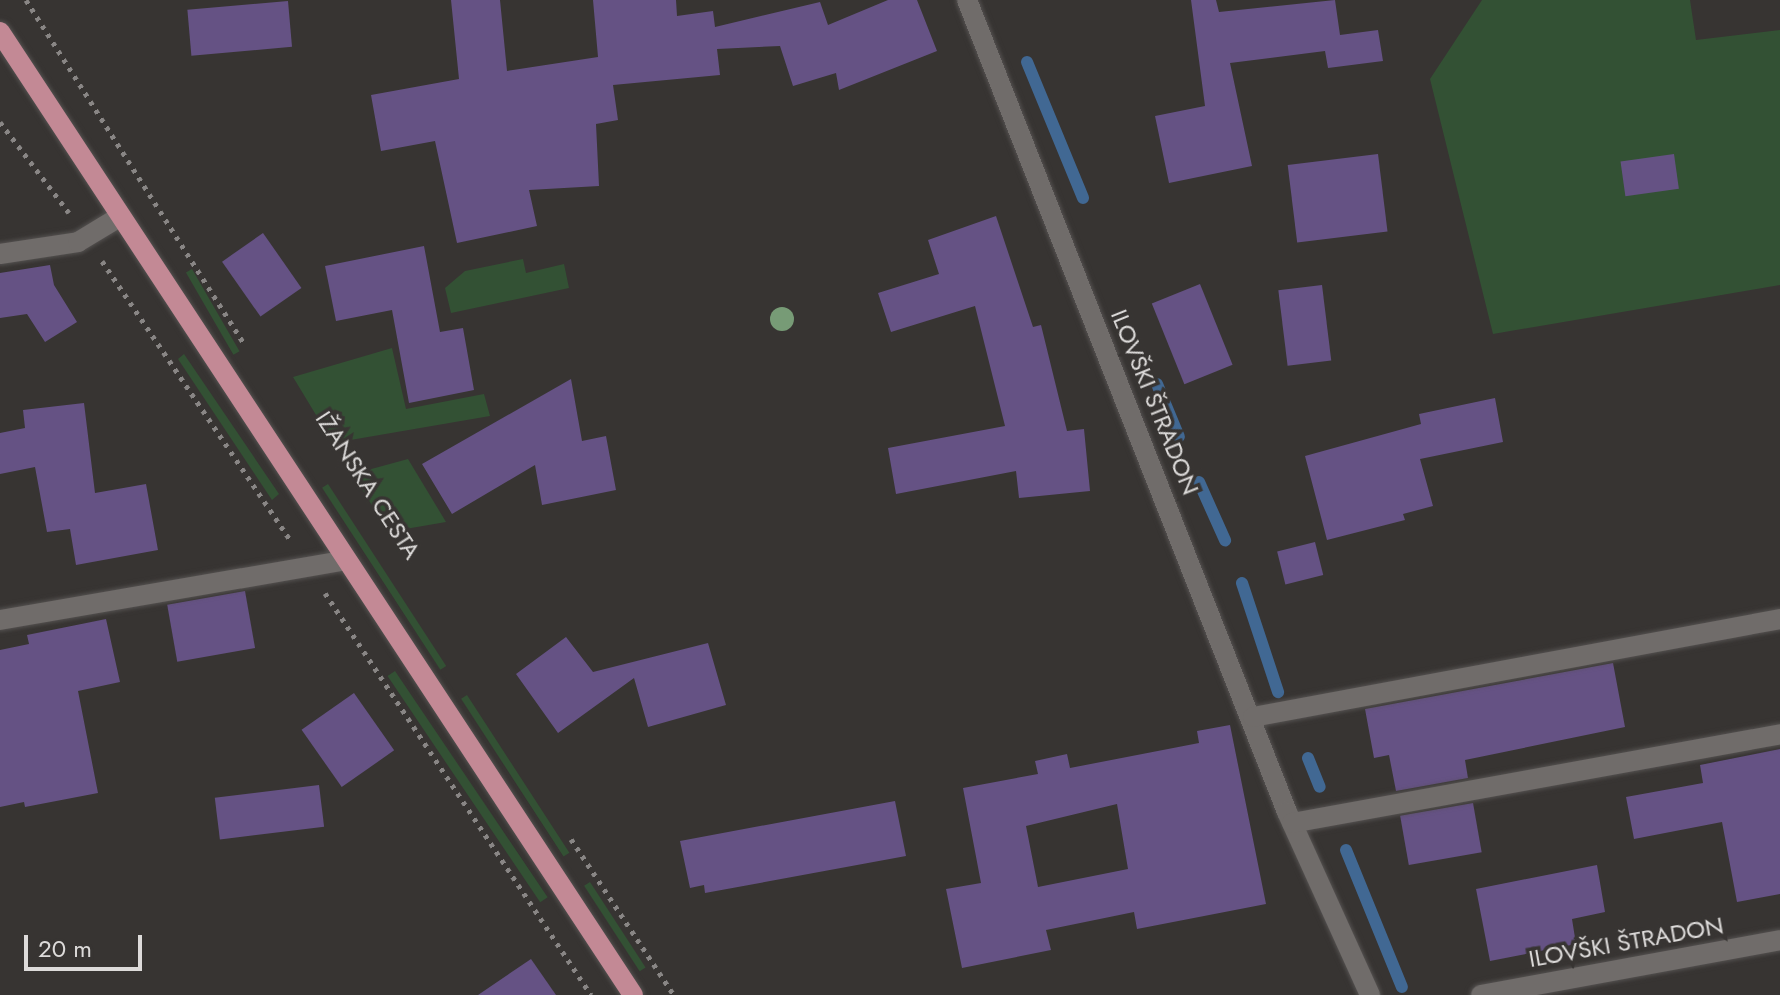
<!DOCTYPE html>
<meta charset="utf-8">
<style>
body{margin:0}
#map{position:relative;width:1780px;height:995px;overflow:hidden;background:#373432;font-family:Jost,sans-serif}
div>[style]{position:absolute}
.green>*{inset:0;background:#335134;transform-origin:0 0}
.stream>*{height:12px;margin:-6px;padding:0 6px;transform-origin:6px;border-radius:6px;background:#416893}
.building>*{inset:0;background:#655284;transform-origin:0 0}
.path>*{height:5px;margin-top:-2.5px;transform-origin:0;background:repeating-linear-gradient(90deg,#898685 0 4px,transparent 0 10px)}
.roads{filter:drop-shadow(0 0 2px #545150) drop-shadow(0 0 2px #545150)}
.minor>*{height:20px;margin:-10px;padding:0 10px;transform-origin:10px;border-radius:10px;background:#706c6a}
.major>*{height:20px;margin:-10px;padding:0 10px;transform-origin:10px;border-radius:10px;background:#c38995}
.trees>*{width:24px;height:24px;margin:-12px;border-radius:50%;background:#779b76}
span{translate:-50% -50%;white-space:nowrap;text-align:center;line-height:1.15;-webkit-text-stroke:7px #373432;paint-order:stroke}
.street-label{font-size:24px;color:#dddbda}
.scale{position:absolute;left:24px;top:935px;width:118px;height:36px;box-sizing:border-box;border:4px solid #dddbda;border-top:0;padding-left:10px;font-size:24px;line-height:28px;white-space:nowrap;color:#dddbda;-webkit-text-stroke:6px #373432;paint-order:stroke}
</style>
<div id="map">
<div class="green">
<i style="clip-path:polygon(1482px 0,1690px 0,1696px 40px,1780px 30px,1780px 285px,1493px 334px,1430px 79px)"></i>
<i style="clip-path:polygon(523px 259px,526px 273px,564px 264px,569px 288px,451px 313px,445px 288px,465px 271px)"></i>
<i style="left:192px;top:269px;width:95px;height:7px;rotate:60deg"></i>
<i style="clip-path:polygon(392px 348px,406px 409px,484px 394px,490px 416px,333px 443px,293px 377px)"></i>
<i style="clip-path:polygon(184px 354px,279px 494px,272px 500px,178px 359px)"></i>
<i style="clip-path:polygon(408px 459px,446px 522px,388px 532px,353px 474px)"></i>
<i style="left:328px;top:484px;width:217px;height:7px;rotate:57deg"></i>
<i style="left:395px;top:671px;width:273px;height:9px;rotate:56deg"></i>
<i style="left:467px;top:695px;width:188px;height:7px;rotate:57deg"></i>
<i style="left:590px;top:882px;width:102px;height:7px;rotate:57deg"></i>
</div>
<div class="stream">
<i style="left:1027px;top:62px;width:147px;rotate:67.6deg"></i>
<i style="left:1157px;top:384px;width:57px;rotate:67.5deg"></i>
<i style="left:1199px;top:482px;width:64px;rotate:65.9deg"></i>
<i style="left:1242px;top:583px;width:115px;rotate:71.7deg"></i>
<i style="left:1308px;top:758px;width:31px;rotate:68deg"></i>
<i style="left:1346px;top:850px;width:148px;rotate:67.8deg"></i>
</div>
<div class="building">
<i style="clip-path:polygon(451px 0,500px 0,507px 71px,598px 57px,593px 0,676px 0,677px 16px,713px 11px,715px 27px,820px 2px,828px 25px,888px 0,917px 0,937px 51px,839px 90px,836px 73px,793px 86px,780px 46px,717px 49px,720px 75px,613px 85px,618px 120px,596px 124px,599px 186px,529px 190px,537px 226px,457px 243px,435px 141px,381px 151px,371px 95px,459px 79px)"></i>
<i style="clip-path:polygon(1191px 0,1216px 0,1219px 12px,1335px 0,1340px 35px,1378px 30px,1383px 61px,1328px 68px,1325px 51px,1230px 63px,1252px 166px,1169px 183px,1155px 116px,1205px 106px)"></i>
<i style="left:288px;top:1px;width:46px;height:101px;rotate:85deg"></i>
<i style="left:1378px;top:154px;width:78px;height:91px;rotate:83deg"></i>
<i style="left:1674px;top:154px;width:35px;height:54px;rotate:82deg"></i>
<i style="clip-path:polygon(996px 216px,1033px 327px,1041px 325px,1067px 431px,1084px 429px,1090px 491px,1019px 498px,1016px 471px,896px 494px,888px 448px,1005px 426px,975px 306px,891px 332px,878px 293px,939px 274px,928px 240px)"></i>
<i style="left:263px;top:233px;width:67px;height:50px;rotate:55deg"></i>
<i style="clip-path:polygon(424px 246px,440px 332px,463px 328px,474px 390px,409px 403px,392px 310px,336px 321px,325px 266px)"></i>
<i style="clip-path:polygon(50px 265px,54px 285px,77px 322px,45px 342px,27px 314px,0 318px,0 273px)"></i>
<i style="left:1200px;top:284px;width:87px;height:52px;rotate:68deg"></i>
<i style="left:1322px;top:285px;width:76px;height:44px;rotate:83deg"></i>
<i style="clip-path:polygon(571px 379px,582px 441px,606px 436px,616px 490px,542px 505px,535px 465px,452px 514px,422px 464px)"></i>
<i style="clip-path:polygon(1495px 398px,1503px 442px,1420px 459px,1433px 506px,1403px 514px,1405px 520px,1327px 540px,1305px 456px,1421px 424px,1419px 414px)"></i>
<i style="clip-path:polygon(84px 403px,95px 493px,146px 484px,158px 550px,76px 565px,70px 529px,47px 532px,35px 467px,0 474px,0 433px,25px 428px,23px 410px)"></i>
<i style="left:1315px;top:542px;width:34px;height:39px;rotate:76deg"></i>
<i style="left:245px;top:591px;width:58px;height:79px;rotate:80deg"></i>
<i style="clip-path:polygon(106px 619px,120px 682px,78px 691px,98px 793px,25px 807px,24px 802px,0 807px,0 650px,29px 644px,27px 635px)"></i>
<i style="clip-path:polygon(566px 637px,593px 672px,708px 643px,726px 705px,648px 727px,634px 678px,558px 733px,516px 674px)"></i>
<i style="clip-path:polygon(1613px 663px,1625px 727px,1465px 760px,1468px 778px,1396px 791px,1389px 755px,1374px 758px,1365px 709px)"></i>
<i style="left:354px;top:693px;width:70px;height:64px;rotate:55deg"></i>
<i style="clip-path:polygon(evenodd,1230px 725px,1266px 904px,1137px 929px,1134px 912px,1046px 930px,1051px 950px,962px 968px,946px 889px,981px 883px,963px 788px,1038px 774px,1035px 761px,1067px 754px,1070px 768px,1199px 743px,1197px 731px,1230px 725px,1117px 804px,1128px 869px,1038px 887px,1026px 826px,1117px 804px)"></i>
<i style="clip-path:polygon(1780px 749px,1780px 894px,1737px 902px,1722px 822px,1634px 839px,1626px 797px,1703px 783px,1700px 765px)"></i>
<i style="left:319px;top:785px;width:42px;height:105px;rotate:83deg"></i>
<i style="clip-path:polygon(895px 801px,906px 856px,705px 893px,704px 885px,690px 888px,680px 841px)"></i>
<i style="left:1473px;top:803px;width:50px;height:74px;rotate:80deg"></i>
<i style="clip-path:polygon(1597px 865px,1605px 912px,1572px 919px,1576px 944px,1490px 961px,1476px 889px)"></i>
<i style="clip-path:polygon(531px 959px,556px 995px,478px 995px)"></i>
</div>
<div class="path">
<i style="left:26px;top:0;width:406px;rotate:57.6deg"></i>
<i style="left:0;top:122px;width:114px;rotate:52.8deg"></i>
<i style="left:102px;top:261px;width:338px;rotate:56deg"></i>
<i style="left:325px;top:593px;width:482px;rotate:56.5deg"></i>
<i style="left:571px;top:839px;width:187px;rotate:56.6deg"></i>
</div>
<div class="roads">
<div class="minor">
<i style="left:967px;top:0;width:873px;rotate:68.49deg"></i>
<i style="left:1287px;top:812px;width:201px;rotate:65.6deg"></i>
<i style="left:0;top:254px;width:79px;rotate:-8.7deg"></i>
<i style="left:78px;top:242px;width:50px;rotate:-31.2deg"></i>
<i style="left:0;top:620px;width:351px;rotate:-9.8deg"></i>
<i style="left:1253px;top:717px;width:536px;rotate:-10.53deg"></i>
<i style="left:1292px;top:823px;width:496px;rotate:-10.3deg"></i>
<i style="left:1481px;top:995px;width:304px;rotate:-10.4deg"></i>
</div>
<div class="major">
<i style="left:0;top:32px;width:1152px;rotate:56.68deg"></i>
</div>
</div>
<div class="trees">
<i style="left:782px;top:319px"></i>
</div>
<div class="street-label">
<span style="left:1155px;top:402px;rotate:68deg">ILOVŠKI ŠTRADON</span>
<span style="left:368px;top:485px;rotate:57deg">IŽANSKA CESTA</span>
<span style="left:1626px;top:942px;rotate:-10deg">ILOVŠKI ŠTRADON</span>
</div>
<div class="scale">20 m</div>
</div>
